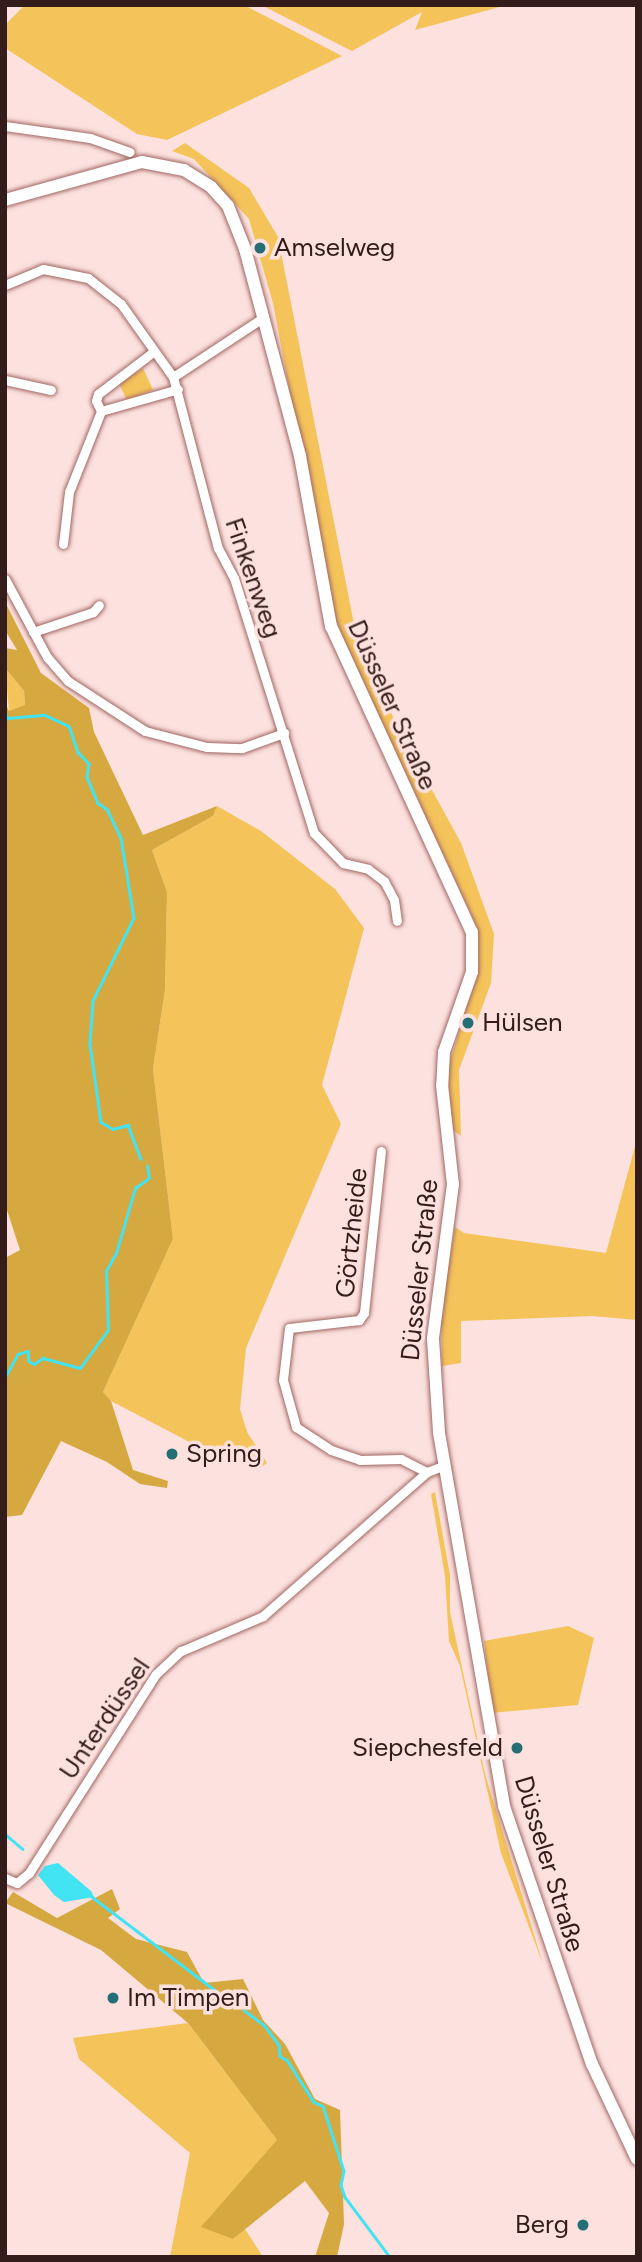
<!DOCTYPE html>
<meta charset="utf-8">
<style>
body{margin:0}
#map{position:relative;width:642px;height:2262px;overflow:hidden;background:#fce1de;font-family:Figtree,sans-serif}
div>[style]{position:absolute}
.green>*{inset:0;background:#f4c35a}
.forest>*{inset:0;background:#d6a840}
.water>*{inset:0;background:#42e4f3}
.stream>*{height:2.5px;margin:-1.25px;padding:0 1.25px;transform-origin:1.25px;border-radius:1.25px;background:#42e4f3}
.roads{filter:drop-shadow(0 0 2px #a16662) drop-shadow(0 0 2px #a16662)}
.minor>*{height:9px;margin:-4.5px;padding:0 4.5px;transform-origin:4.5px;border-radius:4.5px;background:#fff}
.secondary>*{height:12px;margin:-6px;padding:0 6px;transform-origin:6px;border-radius:6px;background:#fff}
.dots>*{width:19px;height:19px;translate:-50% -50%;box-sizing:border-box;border:4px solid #fce1de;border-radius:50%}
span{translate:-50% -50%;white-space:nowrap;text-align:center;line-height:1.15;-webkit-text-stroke:7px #fce1de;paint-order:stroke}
.poi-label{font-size:26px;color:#341c1a}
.left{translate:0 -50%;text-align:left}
.right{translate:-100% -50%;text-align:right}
.street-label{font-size:26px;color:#341c1a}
.frame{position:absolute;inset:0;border:7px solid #341c1a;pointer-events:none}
</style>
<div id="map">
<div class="green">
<i style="clip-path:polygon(25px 5px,244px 5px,342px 56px,167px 140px,137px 134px,5px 48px,5px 25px)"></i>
<i style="clip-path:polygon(261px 5px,507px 5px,415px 30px,422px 12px,352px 51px)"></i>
<i style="clip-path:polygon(185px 143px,249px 188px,278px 237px,355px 629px,397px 726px,461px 843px,494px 934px,491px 983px,459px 1070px,461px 1136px,452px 1129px,448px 1069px,479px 964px,472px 916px,340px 634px,324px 574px,273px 303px,249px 219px,194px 159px,172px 151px)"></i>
<i style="clip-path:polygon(143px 368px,153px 390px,127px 400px,119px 384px)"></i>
<i style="clip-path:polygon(5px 668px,24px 691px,25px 706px,9px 711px)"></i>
<i style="clip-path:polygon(217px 806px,261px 831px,335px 889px,364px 928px,322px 1085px,341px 1124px,246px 1348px,240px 1409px,247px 1432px,267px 1463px,260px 1468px,201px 1448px,111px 1401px,103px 1392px,173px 1239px,153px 1069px,165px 990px,167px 892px,152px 850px,213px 816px)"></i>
<i style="clip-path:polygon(637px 1139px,637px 1320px,592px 1316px,461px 1321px,461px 1363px,442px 1366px,441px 1309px,455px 1227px,464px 1233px,606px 1253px)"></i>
<i style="clip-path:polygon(435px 1492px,450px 1575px,450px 1612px,485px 1774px,543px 1964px,501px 1853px,460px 1666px,449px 1641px,445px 1576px,431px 1494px)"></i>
<i style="clip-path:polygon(568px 1626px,594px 1638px,578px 1705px,492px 1713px,484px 1641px)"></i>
<i style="clip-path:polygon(188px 2023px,277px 2140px,233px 2239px,245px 2229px,263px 2257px,170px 2257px,190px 2153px,79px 2059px,73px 2038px)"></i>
</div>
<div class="forest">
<i style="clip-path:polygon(5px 602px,41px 673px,89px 708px,94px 732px,143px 835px,217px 806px,213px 816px,152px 850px,167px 892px,165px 990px,153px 1069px,173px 1239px,103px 1392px,111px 1401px,133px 1470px,168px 1481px,167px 1488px,140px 1484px,107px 1462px,61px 1441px,22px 1515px,5px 1517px,5px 1258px,20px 1250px,5px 1204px,5px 703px,9px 711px,25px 705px,24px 691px,5px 668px,5px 648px,17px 650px,5px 630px)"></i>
<i style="clip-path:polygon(112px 1889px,120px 1909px,108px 1918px,136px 1939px,187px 1952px,204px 1983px,243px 1979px,263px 2020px,285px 2044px,315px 2099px,340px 2110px,344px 2224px,337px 2257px,315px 2257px,329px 2213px,305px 2181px,233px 2239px,201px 2227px,277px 2140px,188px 2023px,101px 1950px,5px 1903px,13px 1892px,57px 1918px)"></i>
</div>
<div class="water">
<i style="clip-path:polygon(58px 1863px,91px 1891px,94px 1897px,64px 1902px,54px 1895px,38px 1875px,45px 1866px)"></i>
</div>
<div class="stream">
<i style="left:5px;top:713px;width:6px;rotate:59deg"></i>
<i style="left:8px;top:718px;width:37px;rotate:-5deg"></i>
<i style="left:45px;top:715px;width:26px;rotate:25deg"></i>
<i style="left:69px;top:726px;width:28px;rotate:71deg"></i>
<i style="left:78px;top:752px;width:16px;rotate:47deg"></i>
<i style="left:89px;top:764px;width:13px;rotate:99deg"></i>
<i style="left:87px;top:777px;width:28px;rotate:67deg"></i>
<i style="left:98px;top:803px;width:11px;rotate:34deg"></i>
<i style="left:107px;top:809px;width:32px;rotate:64deg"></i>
<i style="left:121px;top:838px;width:81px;rotate:80.8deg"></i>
<i style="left:134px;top:918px;width:93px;rotate:116.3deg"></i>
<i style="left:93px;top:1001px;width:43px;rotate:94deg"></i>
<i style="left:90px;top:1044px;width:79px;rotate:82deg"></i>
<i style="left:101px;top:1122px;width:14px;rotate:30deg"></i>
<i style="left:113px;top:1129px;width:16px;rotate:-15deg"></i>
<i style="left:128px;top:1125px;width:36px;rotate:69deg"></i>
<i style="left:5px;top:1377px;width:26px;rotate:-61deg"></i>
<i style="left:18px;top:1354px;width:10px;rotate:-17deg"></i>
<i style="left:28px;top:1351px;width:10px;rotate:84deg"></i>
<i style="left:29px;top:1361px;width:6px;rotate:31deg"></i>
<i style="left:34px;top:1364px;width:11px;rotate:-34deg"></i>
<i style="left:43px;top:1358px;width:38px;rotate:15deg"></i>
<i style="left:80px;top:1368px;width:47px;rotate:-53.6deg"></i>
<i style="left:108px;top:1330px;width:59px;rotate:-91.9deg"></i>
<i style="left:106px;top:1271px;width:21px;rotate:-61deg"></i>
<i style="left:116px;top:1253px;width:68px;rotate:-73.7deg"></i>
<i style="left:135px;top:1188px;width:17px;rotate:-36deg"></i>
<i style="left:149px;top:1178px;width:12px;rotate:-99deg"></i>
<i style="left:5px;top:1834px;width:23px;rotate:40deg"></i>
<i style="left:91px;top:1896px;width:167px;rotate:37.2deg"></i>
<i style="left:244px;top:2010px;width:26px;rotate:37deg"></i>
<i style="left:265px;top:2026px;width:24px;rotate:54deg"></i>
<i style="left:279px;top:2045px;width:11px;rotate:85deg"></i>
<i style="left:280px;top:2056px;width:8px;rotate:30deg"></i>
<i style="left:287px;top:2060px;width:50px;rotate:57.3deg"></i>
<i style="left:314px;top:2102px;width:10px;rotate:24deg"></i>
<i style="left:323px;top:2106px;width:68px;rotate:72.1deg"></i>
<i style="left:344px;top:2171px;width:14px;rotate:102deg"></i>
<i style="left:341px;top:2185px;width:13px;rotate:72deg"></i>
<i style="left:345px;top:2197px;width:75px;rotate:53.1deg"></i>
</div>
<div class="roads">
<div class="minor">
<i style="left:5px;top:126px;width:86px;rotate:8deg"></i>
<i style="left:90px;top:138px;width:42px;rotate:19.3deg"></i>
<i style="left:5px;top:285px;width:41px;rotate:-22.8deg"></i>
<i style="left:43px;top:269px;width:46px;rotate:11.3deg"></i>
<i style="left:88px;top:278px;width:42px;rotate:38.2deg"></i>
<i style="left:121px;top:304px;width:90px;rotate:54.5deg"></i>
<i style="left:173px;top:377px;width:177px;rotate:75.3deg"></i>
<i style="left:218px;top:548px;width:34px;rotate:62deg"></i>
<i style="left:234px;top:578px;width:267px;rotate:72.6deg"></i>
<i style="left:314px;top:833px;width:42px;rotate:46deg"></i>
<i style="left:343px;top:863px;width:26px;rotate:13deg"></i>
<i style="left:368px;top:869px;width:20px;rotate:37deg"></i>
<i style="left:384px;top:881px;width:21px;rotate:62deg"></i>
<i style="left:394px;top:900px;width:21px;rotate:82deg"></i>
<i style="left:153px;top:352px;width:69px;rotate:142.6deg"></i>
<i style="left:98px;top:394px;width:7px;rotate:106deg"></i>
<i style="left:96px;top:401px;width:11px;rotate:63deg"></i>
<i style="left:101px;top:411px;width:80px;rotate:-15.9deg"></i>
<i style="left:173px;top:377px;width:109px;rotate:-33.4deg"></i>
<i style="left:5px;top:380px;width:47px;rotate:12.3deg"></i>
<i style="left:63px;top:544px;width:52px;rotate:-83.4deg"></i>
<i style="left:69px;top:492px;width:87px;rotate:-68.4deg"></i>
<i style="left:5px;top:579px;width:89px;rotate:61.7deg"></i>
<i style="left:47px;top:657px;width:32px;rotate:49deg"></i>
<i style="left:68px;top:681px;width:92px;rotate:33deg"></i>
<i style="left:145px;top:731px;width:64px;rotate:14.5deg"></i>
<i style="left:207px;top:747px;width:35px;rotate:2deg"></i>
<i style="left:242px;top:748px;width:45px;rotate:-19.7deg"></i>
<i style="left:33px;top:632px;width:63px;rotate:-18.4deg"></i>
<i style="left:93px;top:612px;width:9px;rotate:-49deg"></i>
<i style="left:381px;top:1151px;width:163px;rotate:96deg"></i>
<i style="left:364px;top:1313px;width:9px;rotate:126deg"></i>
<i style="left:359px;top:1320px;width:70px;rotate:173.5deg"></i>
<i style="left:289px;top:1328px;width:52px;rotate:96.6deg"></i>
<i style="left:283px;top:1380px;width:49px;rotate:74.5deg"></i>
<i style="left:296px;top:1427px;width:42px;rotate:33.3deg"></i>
<i style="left:331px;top:1450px;width:31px;rotate:19deg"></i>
<i style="left:360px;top:1460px;width:41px;rotate:-1.4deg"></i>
<i style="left:401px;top:1459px;width:29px;rotate:27deg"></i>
<i style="left:427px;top:1472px;width:17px;rotate:-21deg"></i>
<i style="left:5px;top:1878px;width:13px;rotate:23deg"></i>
<i style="left:17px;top:1883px;width:16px;rotate:-40deg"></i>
<i style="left:29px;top:1873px;width:236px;rotate:-57.5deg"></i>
<i style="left:156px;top:1674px;width:34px;rotate:-43deg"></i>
<i style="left:181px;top:1651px;width:89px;rotate:-23.1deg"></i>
<i style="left:263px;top:1616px;width:218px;rotate:-41.3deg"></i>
</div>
<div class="secondary">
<i style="left:5px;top:200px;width:142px;rotate:-15.5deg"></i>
<i style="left:142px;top:162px;width:43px;rotate:10.8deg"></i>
<i style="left:184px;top:170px;width:32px;rotate:32deg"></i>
<i style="left:211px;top:187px;width:25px;rotate:48deg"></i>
<i style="left:228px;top:206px;width:46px;rotate:68.4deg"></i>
<i style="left:245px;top:249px;width:214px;rotate:75.1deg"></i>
<i style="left:300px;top:456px;width:173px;rotate:79.7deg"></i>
<i style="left:331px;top:626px;width:337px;rotate:65.3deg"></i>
<i style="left:472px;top:932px;width:40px;rotate:90deg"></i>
<i style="left:472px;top:972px;width:85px;rotate:109.3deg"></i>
<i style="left:444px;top:1052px;width:33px;rotate:93deg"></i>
<i style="left:442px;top:1085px;width:100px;rotate:83.7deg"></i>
<i style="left:453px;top:1184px;width:156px;rotate:97.4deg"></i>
<i style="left:433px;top:1339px;width:94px;rotate:86.3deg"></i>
<i style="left:439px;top:1433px;width:379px;rotate:80.1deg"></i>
<i style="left:504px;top:1806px;width:273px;rotate:71.2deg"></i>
<i style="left:592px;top:2064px;width:105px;rotate:64.7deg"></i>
</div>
</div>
<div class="dots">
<i style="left:260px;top:248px;background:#246e75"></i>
<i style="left:468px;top:1023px;background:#246e75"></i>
<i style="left:172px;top:1454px;background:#246e75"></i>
<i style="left:517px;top:1748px;background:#246e75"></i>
<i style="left:113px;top:1998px;background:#246e75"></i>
<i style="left:583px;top:2225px;background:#246e75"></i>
</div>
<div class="poi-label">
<span class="left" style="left:274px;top:248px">Amselweg</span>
<span class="left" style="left:482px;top:1023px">Hülsen</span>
<span class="left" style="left:186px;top:1454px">Spring</span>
<span class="right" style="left:503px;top:1748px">Siepchesfeld</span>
<span class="left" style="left:127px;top:1998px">Im Timpen</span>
<span class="right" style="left:569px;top:2225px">Berg</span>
</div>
<div class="street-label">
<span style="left:253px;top:578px;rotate:71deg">Finkenweg</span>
<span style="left:392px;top:705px;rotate:66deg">Düsseler Straße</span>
<span style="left:352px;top:1233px;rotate:-84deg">Görtzheide</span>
<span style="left:420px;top:1270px;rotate:-84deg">Düsseler Straße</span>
<span style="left:105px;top:1719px;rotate:-56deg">Unterdüssel</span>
<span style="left:549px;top:1864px;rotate:73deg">Düsseler Straße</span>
</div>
<div class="frame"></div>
</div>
